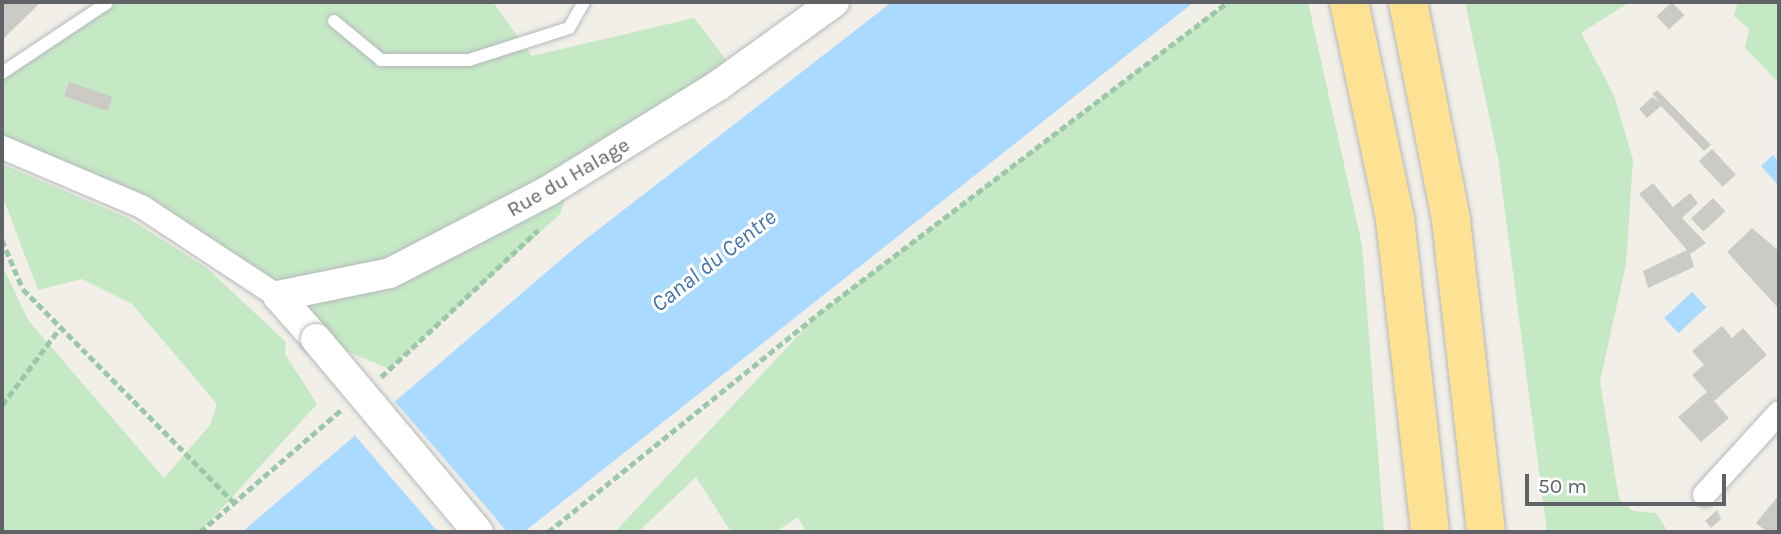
<!DOCTYPE html>
<style>
body{margin:0}
#map{position:relative;width:1781px;height:534px;overflow:hidden;background:#f1efe8;font-family:Karla,sans-serif}
div>[style]{position:absolute}
.green>*{inset:0;background:#c5e8c5}
.water>*{inset:0;background:#aadaff;transform-origin:0 0}
.pier>*{inset:0;background:#f1efe8}
.building>*{inset:0;background:#cccac5;transform-origin:0 0}
.path>*{height:4.5px;margin-top:-2.25px;transform-origin:0;background:repeating-linear-gradient(90deg,#9cc7a9 0 7px,transparent 0 10.5px)}
.roads{filter:drop-shadow(0 0 2px #b5b8bc) drop-shadow(0 0 2px #b5b8bc)}
.service>*{height:12px;margin:-6px;padding:0 6px;transform-origin:6px;border-radius:6px;background:#fff}
.minor>*{height:23px;margin:-11.5px;padding:0 11.5px;transform-origin:11.5px;border-radius:11.5px;background:#fff}
.tertiary>*{height:30px;margin:-15px;padding:0 15px;transform-origin:15px;border-radius:15px;background:#fff}
.motorway>*{height:38px;margin:-19px;padding:0 19px;transform-origin:19px;border-radius:19px;background:#fde293}
.bridges{filter:drop-shadow(0 0 2px #b5b8bc) drop-shadow(0 0 2px #b5b8bc)}
.tertiary-bridge>*{height:30px;margin:-15px;padding:0 15px;transform-origin:15px;border-radius:15px;background:#fff}
span{translate:-50% -50%;white-space:nowrap;text-align:center;line-height:1.15;-webkit-text-stroke:6px #fff;paint-order:stroke}
.street-label{font-size:21px;color:#5f6368}
.water-label{font-size:23px;color:#4174aa;font-style:italic}
.frame{position:absolute;inset:0;border:4px solid #5f6368;pointer-events:none}
.scale{position:absolute;left:1525px;top:474px;width:201px;height:32px;box-sizing:border-box;border:4px solid #5f6368;border-top:0;padding-left:9px;font-size:21px;line-height:24px;white-space:nowrap;color:#5f6368;-webkit-text-stroke:5px #fff;paint-order:stroke}
</style>
<div id="map">
<div class="green">
<i style="clip-path:polygon(108px 2px,493px 2px,532px 56px,694px 18px,737px 74px,573px 177px,560px 214px,390px 369px,316px 339px,240px 266px,2px 147px,2px 73px)"></i>
<i style="clip-path:polygon(1228px 2px,1308px 2px,1362px 245px,1384px 532px,806px 532px,798px 517px,775px 532px,731px 532px,696px 477px,638px 532px,615px 532px,818px 314px)"></i>
<i style="clip-path:polygon(1465px 2px,1630px 2px,1581px 33px,1614px 95px,1633px 160px,1626px 264px,1600px 381px,1619px 499px,1633px 511px,1656px 513px,1668px 532px,1547px 532px,1498px 158px)"></i>
<i style="clip-path:polygon(1738px 2px,1779px 2px,1779px 83px,1745px 48px,1749px 29px,1734px 16px)"></i>
<i style="clip-path:polygon(2px 164px,130px 219px,208px 269px,286px 342px,285px 354px,317px 404px,200px 532px,2px 532px,2px 265px,28px 320px,164px 478px,210px 425px,217px 404px,132px 304px,82px 279px,38px 290px,2px 195px)"></i>
</div>
<div class="water">
<i style="clip-path:polygon(892px 2px,1194px 2px,524px 532px,242px 532px,577px 246px)"></i>
<i style="clip-path:polygon(1773px 155px,1779px 162px,1779px 186px,1761px 166px)"></i>
<i style="left:1692px;top:292px;width:21px;height:38px;rotate:47deg"></i>
</div>
<div class="pier">
<i style="clip-path:polygon(391px 397px,487px 508px,507px 532px,438px 532px,351px 431px)"></i>
</div>
<div class="building">
<i style="clip-path:polygon(2px 2px,41px 2px,2px 40px)"></i>
<i style="left:1672px;top:2px;width:18px;height:21px;rotate:47deg"></i>
<i style="left:69px;top:82px;width:46px;height:15px;rotate:19deg"></i>
<i style="clip-path:polygon(1657px 90px,1711px 145px,1704px 151px,1661px 106px,1647px 118px,1639px 109px,1652px 97px,1660px 102px,1652px 94px)"></i>
<i style="left:1712px;top:149px;width:35px;height:18px;rotate:47deg"></i>
<i style="clip-path:polygon(1653px 183px,1673px 207px,1690px 193px,1698px 203px,1682px 218px,1706px 243px,1690px 254px,1694px 267px,1648px 288px,1643px 271px,1687px 250px,1639px 194px)"></i>
<i style="left:1713px;top:198px;width:18px;height:30px;rotate:47deg"></i>
<i style="clip-path:polygon(1752px 228px,1779px 251px,1779px 309px,1727px 252px)"></i>
<i style="clip-path:polygon(1722px 326px,1732px 338px,1743px 328px,1767px 355px,1714px 401px,1729px 418px,1701px 442px,1678px 417px,1707px 392px,1692px 375px,1704px 365px,1692px 351px)"></i>
<i style="clip-path:polygon(1779px 495px,1779px 532px,1767px 532px,1756px 523px)"></i>
<i style="clip-path:polygon(1717px 510px,1721px 519px,1711px 528px,1705px 521px)"></i>
</div>
<div class="path">
<i style="left:2px;top:240px;width:53px;rotate:66.8deg"></i>
<i style="left:23px;top:289px;width:300px;rotate:45.3deg"></i>
<i style="left:381px;top:377px;width:215px;rotate:-43.1deg"></i>
<i style="left:2px;top:405px;width:95px;rotate:-53.1deg"></i>
<i style="left:200px;top:532px;width:188px;rotate:-40.9deg"></i>
<i style="left:548px;top:532px;width:347px;rotate:-38.9deg"></i>
<i style="left:818px;top:314px;width:515px;rotate:-37.27deg"></i>
</div>
<div class="roads">
<div class="service">
<i style="left:334px;top:21px;width:61px;rotate:39.7deg"></i>
<i style="left:381px;top:60px;width:88px"></i>
<i style="left:469px;top:60px;width:105px;rotate:-17.7deg"></i>
<i style="left:569px;top:28px;width:30px;rotate:-60deg"></i>
<i style="left:2px;top:73px;width:126px;rotate:-33.7deg"></i>
</div>
<div class="minor">
<i style="left:2px;top:147px;width:151px;rotate:23deg"></i>
<i style="left:141px;top:206px;width:164px;rotate:33.3deg"></i>
<i style="left:1704px;top:494px;width:111px;rotate:-47.6deg"></i>
</div>
<div class="tertiary">
<i style="left:278px;top:296px;width:114px;rotate:-11.6deg"></i>
<i style="left:390px;top:273px;width:178px;rotate:-27.4deg"></i>
<i style="left:548px;top:191px;width:201px;rotate:-31.8deg"></i>
<i style="left:719px;top:85px;width:142px;rotate:-35.8deg"></i>
<i style="left:278px;top:296px;width:57px;rotate:48.5deg"></i>
</div>
<div class="motorway">
<i style="left:1349px;top:2px;width:222px;rotate:78deg"></i>
<i style="left:1395px;top:219px;width:315px;rotate:83.6deg"></i>
<i style="left:1408px;top:2px;width:222px;rotate:78.8deg"></i>
<i style="left:1451px;top:220px;width:314px;rotate:83.6deg"></i>
</div>
</div>
<div class="bridges">
<div class="tertiary-bridge">
<i style="left:316px;top:339px;width:252px;rotate:50deg"></i>
</div>
</div>
<div class="street-label">
<span style="left:568px;top:177px;rotate:-30deg">Rue du Halage</span>
</div>
<div class="water-label">
<span style="left:714px;top:261px;rotate:-38deg">Canal du Centre</span>
</div>
<div class="frame"></div>
<div class="scale">50 m</div>
</div>
